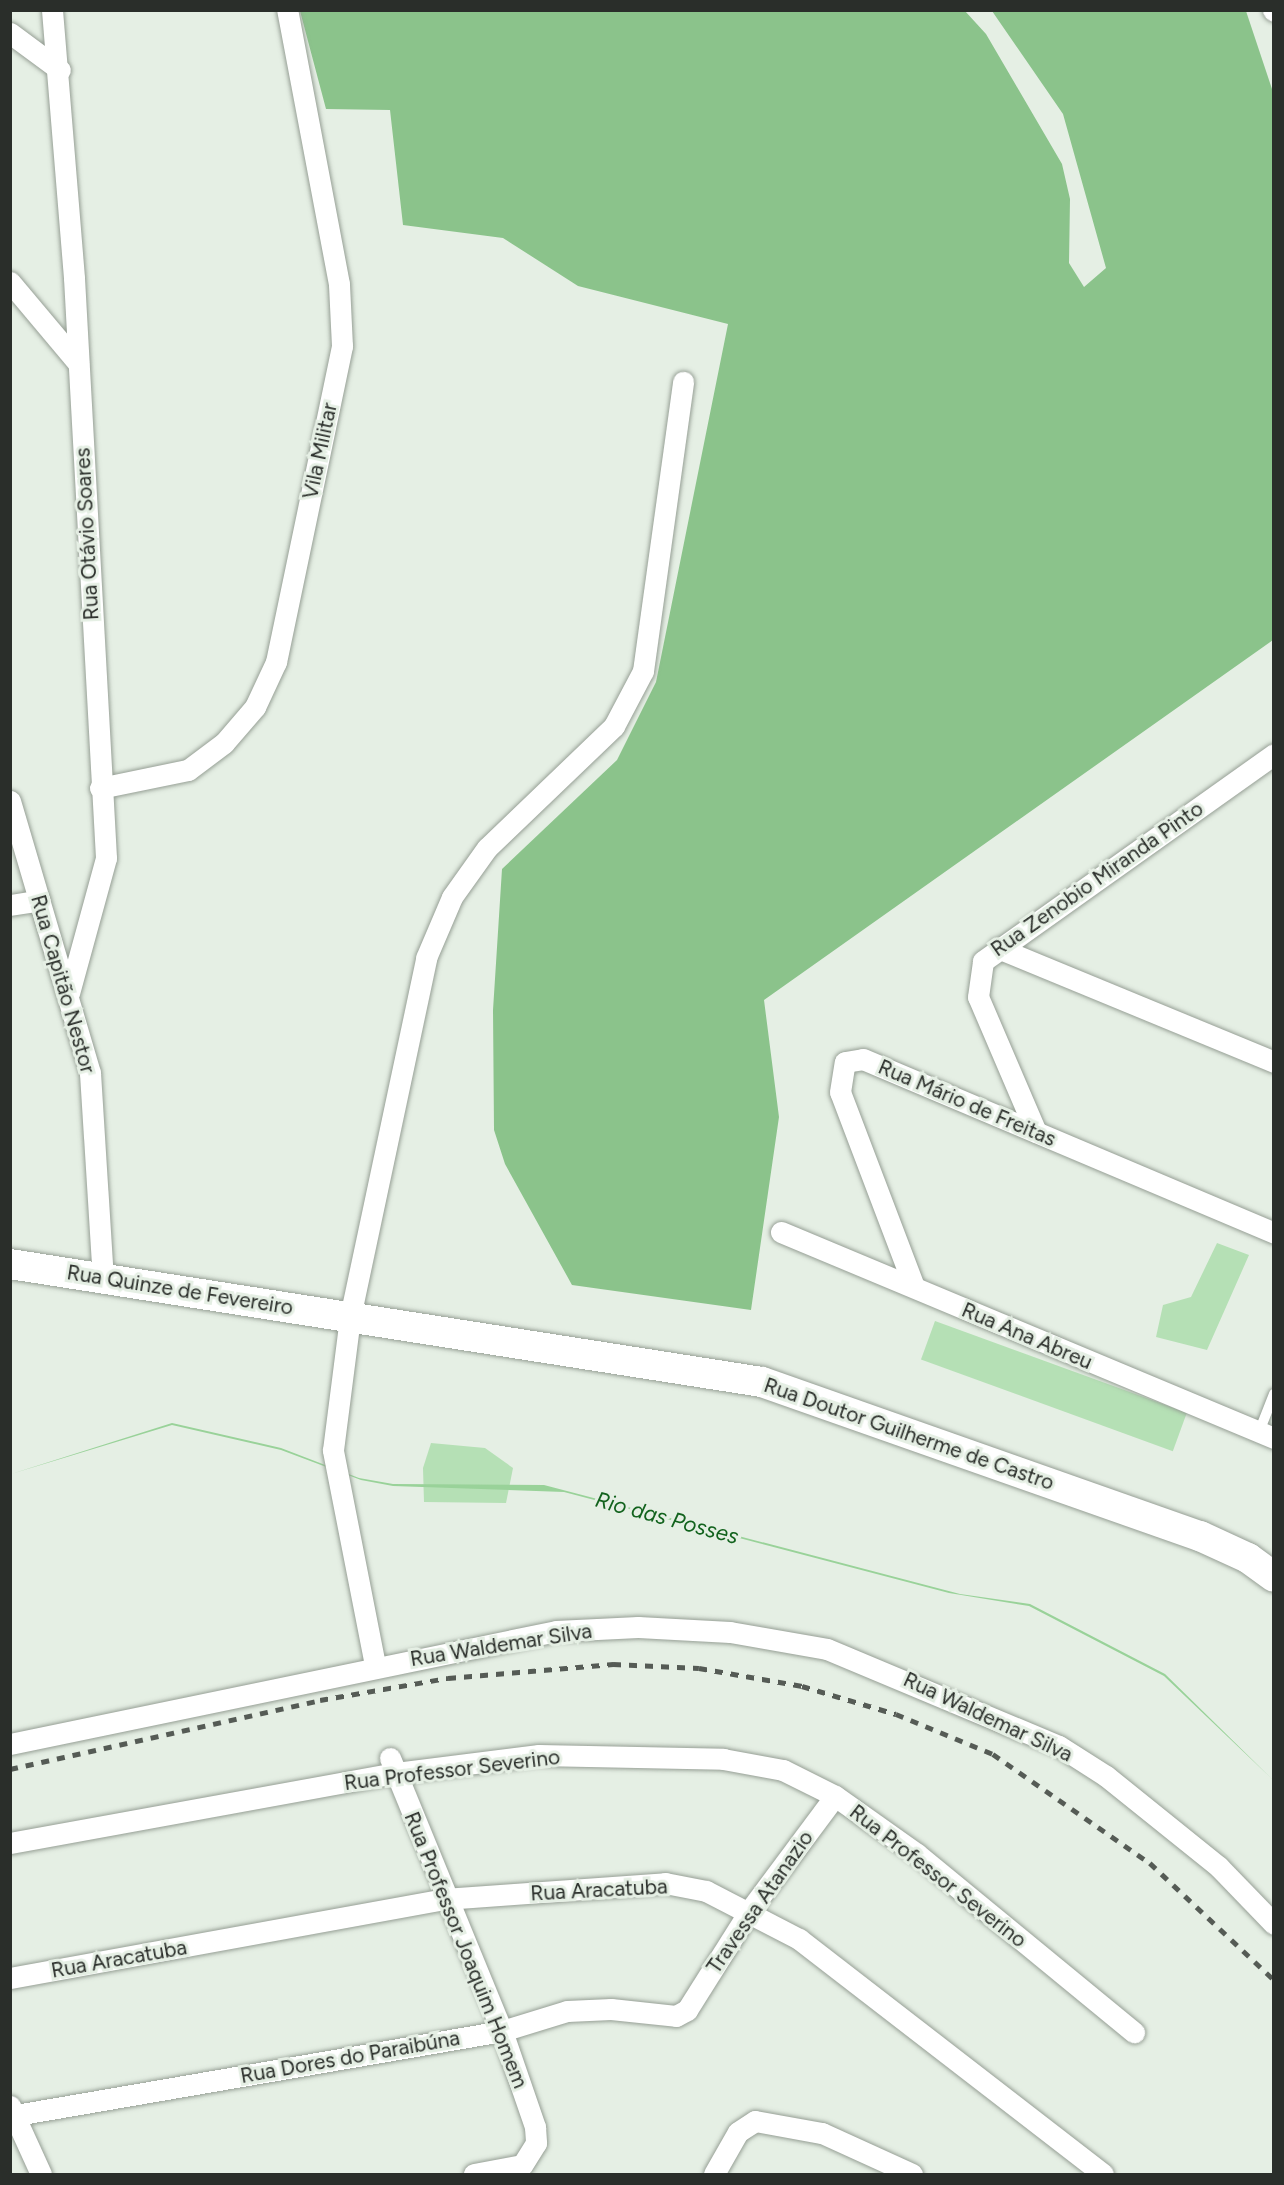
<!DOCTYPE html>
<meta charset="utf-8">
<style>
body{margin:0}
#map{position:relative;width:1284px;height:2185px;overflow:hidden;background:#e5efe4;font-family:Figtree,sans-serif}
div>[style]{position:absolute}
.green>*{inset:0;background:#b5e0b5;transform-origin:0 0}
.forest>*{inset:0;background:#8bc38b}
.water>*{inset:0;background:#99d299}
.roads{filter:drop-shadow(0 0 2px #969f95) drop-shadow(0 0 2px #969f95)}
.lane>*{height:10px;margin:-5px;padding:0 5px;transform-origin:5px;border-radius:5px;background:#fff}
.street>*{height:21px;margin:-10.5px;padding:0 10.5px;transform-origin:10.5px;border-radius:10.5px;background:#fff}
.secondary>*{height:30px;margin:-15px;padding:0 15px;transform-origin:15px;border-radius:15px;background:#fff}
.rail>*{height:4.5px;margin-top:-2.25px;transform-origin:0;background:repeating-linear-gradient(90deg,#555b55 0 8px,transparent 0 16px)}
span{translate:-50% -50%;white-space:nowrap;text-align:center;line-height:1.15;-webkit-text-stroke:6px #e5efe4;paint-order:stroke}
.street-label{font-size:21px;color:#2a2e2a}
.water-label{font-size:22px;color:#13631e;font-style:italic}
.frame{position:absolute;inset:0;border:12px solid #2a2e2a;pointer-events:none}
</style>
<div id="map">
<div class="green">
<i style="clip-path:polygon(1217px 1243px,1249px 1255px,1207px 1350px,1156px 1337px,1163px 1305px,1191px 1297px)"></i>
<i style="left:935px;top:1321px;width:268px;height:41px;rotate:20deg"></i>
<i style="clip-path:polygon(431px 1443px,485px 1448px,513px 1468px,506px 1503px,424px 1502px,423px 1468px)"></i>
</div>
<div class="forest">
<i style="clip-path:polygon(300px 11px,965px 11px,986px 34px,1062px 164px,1070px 199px,1069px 263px,1084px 287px,1106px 268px,1063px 114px,992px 11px,1246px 11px,1274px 95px,1273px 640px,764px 1000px,779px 1117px,751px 1310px,572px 1285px,505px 1164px,494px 1130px,493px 1010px,502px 869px,617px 760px,656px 682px,728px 324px,578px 286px,503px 238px,403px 225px,390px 110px,326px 109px)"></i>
</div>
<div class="water">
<i style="clip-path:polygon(172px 1423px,281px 1448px,359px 1478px,393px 1484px,544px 1485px,960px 1594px,1030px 1604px,1165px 1674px,1273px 1780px,1164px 1676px,1029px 1606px,949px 1593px,564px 1492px,393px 1486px,361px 1480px,281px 1450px,172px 1425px,11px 1474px)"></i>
</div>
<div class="roads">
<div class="lane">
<i style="left:1259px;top:1432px;width:41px;rotate:-68.5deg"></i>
</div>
<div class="street">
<i style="left:52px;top:10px;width:269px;rotate:85.3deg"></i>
<i style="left:74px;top:278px;width:581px;rotate:86.84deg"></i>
<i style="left:106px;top:858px;width:140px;rotate:105.3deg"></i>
<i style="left:1273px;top:10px;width:1px;rotate:45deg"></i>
<i style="left:10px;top:33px;width:62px;rotate:36.5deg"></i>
<i style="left:10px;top:282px;width:106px;rotate:50deg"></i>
<i style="left:100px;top:788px;width:90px;rotate:-11.6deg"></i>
<i style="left:188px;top:770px;width:45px;rotate:-36.9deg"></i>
<i style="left:224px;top:743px;width:48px;rotate:-49.3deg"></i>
<i style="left:255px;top:707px;width:50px;rotate:-65deg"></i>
<i style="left:276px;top:662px;width:323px;rotate:-78.2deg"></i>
<i style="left:342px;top:346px;width:62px;rotate:-92.8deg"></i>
<i style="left:339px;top:284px;width:279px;rotate:-100.7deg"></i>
<i style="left:10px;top:801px;width:284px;rotate:73.6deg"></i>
<i style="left:90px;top:1073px;width:204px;rotate:86.4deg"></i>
<i style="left:10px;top:905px;width:30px;rotate:-9deg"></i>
<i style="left:998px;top:948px;width:299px;rotate:22.4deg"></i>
<i style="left:1036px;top:1132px;width:147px;rotate:-113.2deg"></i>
<i style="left:978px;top:997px;width:36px;rotate:-82deg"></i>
<i style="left:983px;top:961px;width:357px;rotate:-35.4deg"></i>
<i style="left:781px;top:1232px;width:534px;rotate:22.68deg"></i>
<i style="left:913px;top:1284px;width:205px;rotate:-110.8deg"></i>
<i style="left:840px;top:1092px;width:30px;rotate:-81deg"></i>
<i style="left:845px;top:1062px;width:18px;rotate:-9deg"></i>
<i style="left:863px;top:1059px;width:446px;rotate:22.9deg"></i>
<i style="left:375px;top:1665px;width:219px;rotate:-101.1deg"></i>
<i style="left:333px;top:1450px;width:134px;rotate:-82.7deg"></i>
<i style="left:350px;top:1317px;width:367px;rotate:-78deg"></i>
<i style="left:426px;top:958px;width:66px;rotate:-66.9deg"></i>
<i style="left:452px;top:897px;width:60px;rotate:-54.5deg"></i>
<i style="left:487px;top:848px;width:176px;rotate:-43.8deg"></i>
<i style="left:614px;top:726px;width:62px;rotate:-62.2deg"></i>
<i style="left:643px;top:671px;width:292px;rotate:-82.1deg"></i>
<i style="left:10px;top:1744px;width:558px;rotate:-11.69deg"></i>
<i style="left:556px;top:1631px;width:82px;rotate:-2.8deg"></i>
<i style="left:638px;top:1627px;width:92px;rotate:3.1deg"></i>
<i style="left:730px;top:1632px;width:98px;rotate:9.9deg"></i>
<i style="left:827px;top:1649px;width:251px;rotate:22.7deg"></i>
<i style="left:1059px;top:1746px;width:56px;rotate:32.6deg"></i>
<i style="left:1106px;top:1776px;width:145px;rotate:38.8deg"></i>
<i style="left:1219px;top:1867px;width:79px;rotate:46deg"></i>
<i style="left:390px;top:1758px;width:295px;rotate:67.7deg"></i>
<i style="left:502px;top:2031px;width:102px;rotate:71deg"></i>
<i style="left:535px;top:2127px;width:16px;rotate:86deg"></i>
<i style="left:536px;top:2143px;width:26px;rotate:122deg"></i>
<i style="left:522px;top:2165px;width:49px;rotate:169.4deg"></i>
<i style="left:10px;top:1843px;width:392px;rotate:-10.3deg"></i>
<i style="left:396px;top:1773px;width:144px;rotate:-7.2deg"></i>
<i style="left:539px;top:1755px;width:184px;rotate:1.2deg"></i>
<i style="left:723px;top:1759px;width:61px;rotate:10.4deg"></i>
<i style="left:783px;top:1770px;width:58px;rotate:26.6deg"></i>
<i style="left:835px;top:1796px;width:100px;rotate:35.3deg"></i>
<i style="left:917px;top:1854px;width:281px;rotate:39.4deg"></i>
<i style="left:10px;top:1978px;width:441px;rotate:-10.3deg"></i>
<i style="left:444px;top:1899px;width:222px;rotate:-4.1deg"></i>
<i style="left:665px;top:1883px;width:42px;rotate:11deg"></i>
<i style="left:706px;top:1891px;width:105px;rotate:27.3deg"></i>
<i style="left:799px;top:1939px;width:384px;rotate:37.7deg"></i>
<i style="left:10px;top:2106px;width:75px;rotate:65.5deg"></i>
<i style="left:10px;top:2116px;width:499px;rotate:-9.8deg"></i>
<i style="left:502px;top:2031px;width:68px;rotate:-17.1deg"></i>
<i style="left:567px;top:2011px;width:44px;rotate:-2.6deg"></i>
<i style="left:611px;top:2009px;width:65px;rotate:6.1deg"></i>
<i style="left:676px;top:2016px;width:13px;rotate:-29deg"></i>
<i style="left:687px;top:2010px;width:118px;rotate:-57.8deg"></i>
<i style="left:750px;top:1910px;width:142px;rotate:-53.3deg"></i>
<i style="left:714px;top:2174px;width:48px;rotate:-60.3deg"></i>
<i style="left:738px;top:2132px;width:20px;rotate:-33deg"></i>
<i style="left:755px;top:2121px;width:68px;rotate:10.2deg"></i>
<i style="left:822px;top:2133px;width:99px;rotate:24.5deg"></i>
</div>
<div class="secondary">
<i style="left:10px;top:1264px;width:761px;rotate:8.92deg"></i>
<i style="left:762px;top:1382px;width:464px;rotate:19.4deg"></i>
<i style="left:1200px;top:1536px;width:53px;rotate:24.6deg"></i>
<i style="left:1248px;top:1558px;width:32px;rotate:36deg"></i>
</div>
</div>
<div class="rail">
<i style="left:10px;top:1769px;width:318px;rotate:-12.5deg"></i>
<i style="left:320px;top:1700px;width:130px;rotate:-9.8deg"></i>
<i style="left:448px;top:1678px;width:166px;rotate:-4.8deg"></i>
<i style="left:613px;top:1664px;width:86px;rotate:2.7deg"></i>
<i style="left:699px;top:1668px;width:105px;rotate:9.9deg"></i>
<i style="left:802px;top:1686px;width:98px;rotate:16.6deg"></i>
<i style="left:896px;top:1714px;width:105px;rotate:22.4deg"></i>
<i style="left:993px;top:1754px;width:191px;rotate:34.8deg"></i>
<i style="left:1150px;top:1863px;width:170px;rotate:43.3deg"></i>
</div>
<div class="street-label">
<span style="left:320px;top:451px;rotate:-78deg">Vila Militar</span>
<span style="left:87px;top:534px;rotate:-93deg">Rua Otávio Soares</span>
<span style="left:1097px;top:879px;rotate:-35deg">Rua Zenobio Miranda Pinto</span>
<span style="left:63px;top:984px;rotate:74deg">Rua Capitão Nestor</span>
<span style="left:967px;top:1103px;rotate:23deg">Rua Mário de Freitas</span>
<span style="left:180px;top:1290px;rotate:9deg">Rua Quinze de Fevereiro</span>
<span style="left:1027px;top:1336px;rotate:23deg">Rua Ana Abreu</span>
<span style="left:909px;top:1434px;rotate:19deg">Rua Doutor Guilherme de Castro</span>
<span style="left:501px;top:1645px;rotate:-9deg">Rua Waldemar Silva</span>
<span style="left:988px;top:1717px;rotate:25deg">Rua Waldemar Silva</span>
<span style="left:452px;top:1770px;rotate:-7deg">Rua Professor Severino</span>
<span style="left:938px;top:1876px;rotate:38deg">Rua Professor Severino</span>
<span style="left:599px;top:1890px;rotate:-3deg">Rua Aracatuba</span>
<span style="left:760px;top:1902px;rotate:-55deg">Travessa Atanazio</span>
<span style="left:466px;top:1950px;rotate:68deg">Rua Professor Joaquim Homem</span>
<span style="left:119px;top:1959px;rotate:-10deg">Rua Aracatuba</span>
<span style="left:350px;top:2057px;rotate:-10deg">Rua Dores do Paraibúna</span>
</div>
<div class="water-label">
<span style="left:667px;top:1518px;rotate:15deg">Rio das Posses</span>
</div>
<div class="frame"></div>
</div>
